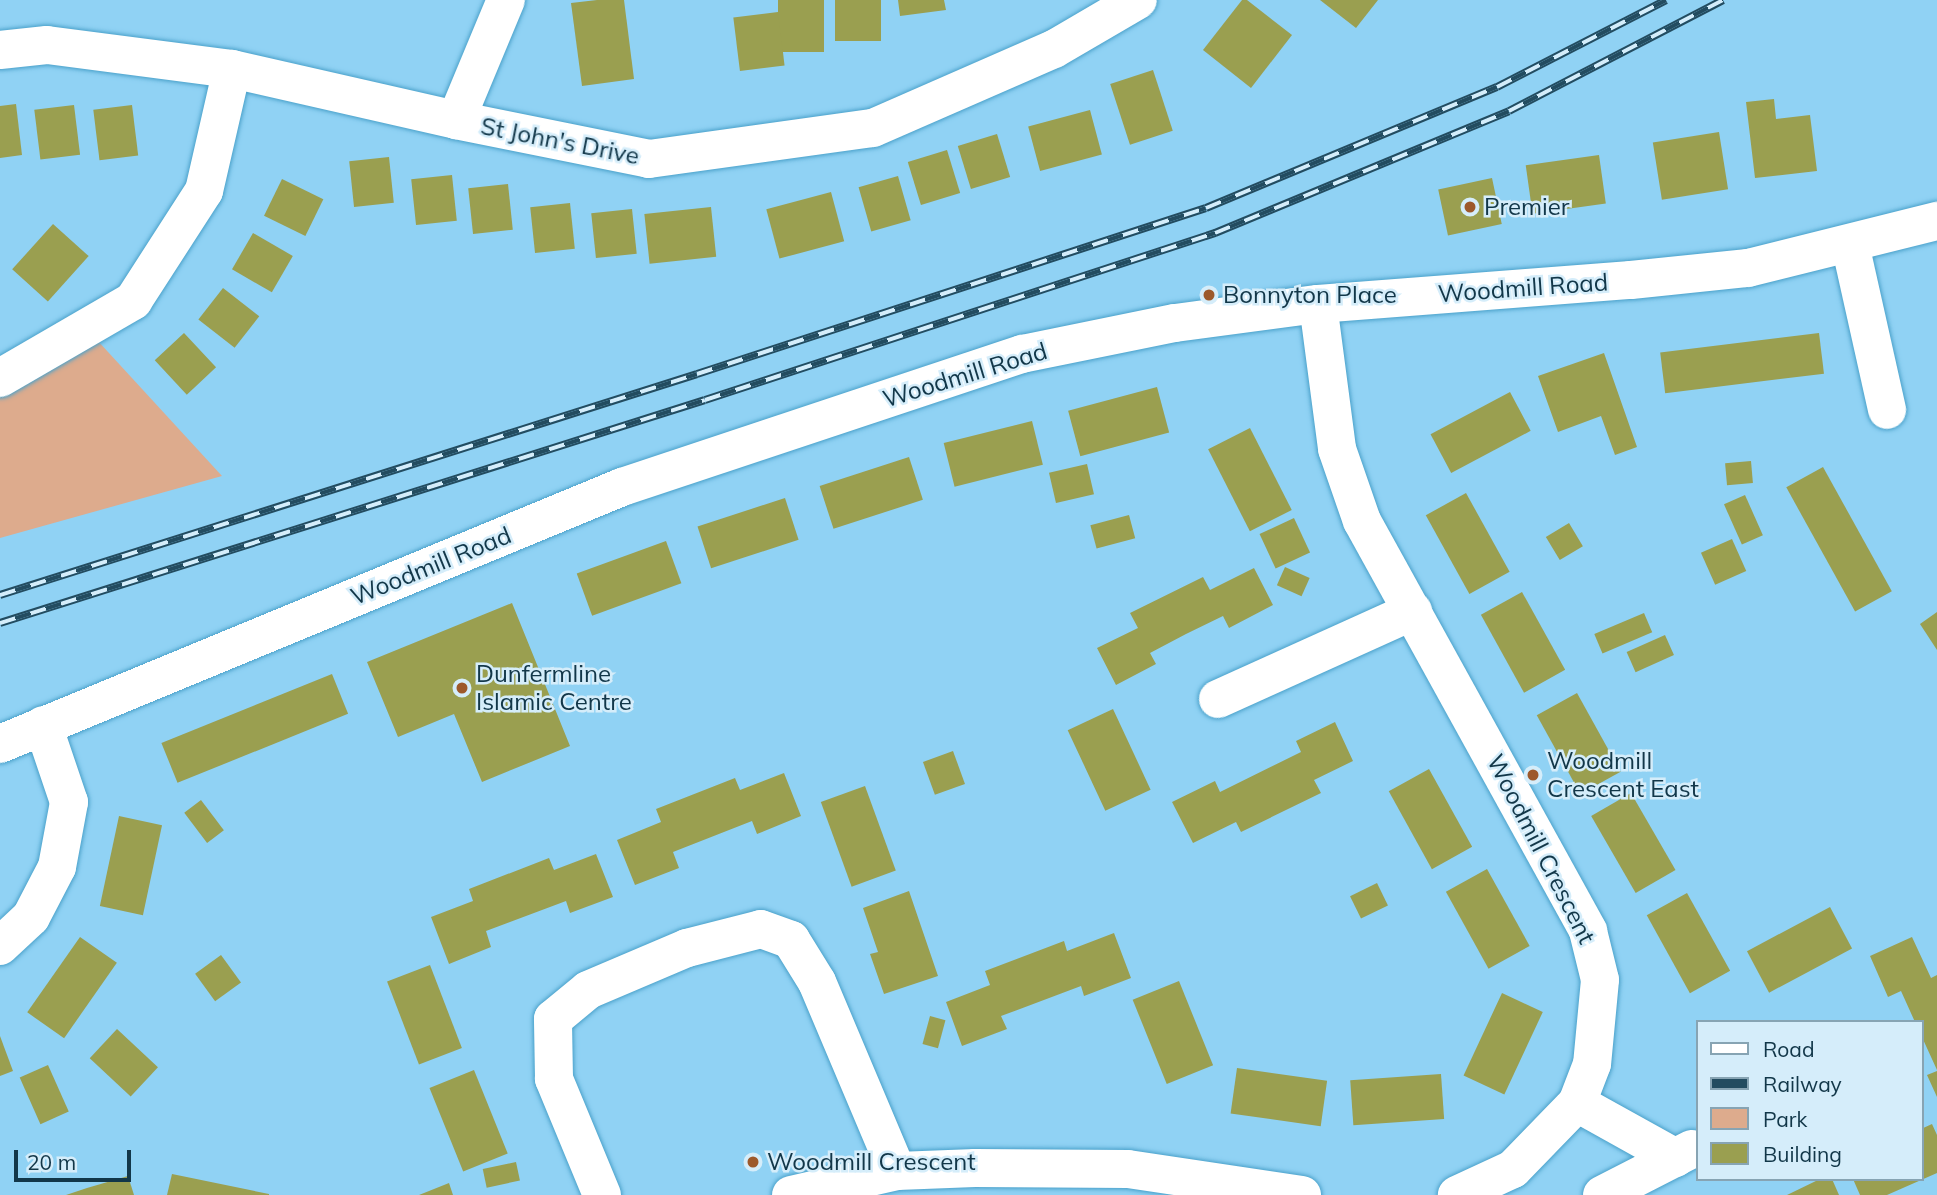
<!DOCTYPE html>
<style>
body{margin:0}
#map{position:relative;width:1937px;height:1195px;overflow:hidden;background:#90d2f4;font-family:Mulish,sans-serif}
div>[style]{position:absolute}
.green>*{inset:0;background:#ddab8d}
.building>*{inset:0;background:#9a9f50;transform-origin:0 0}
.roads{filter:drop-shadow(0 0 2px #4aa1ca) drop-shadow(0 0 2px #4aa1ca)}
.minor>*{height:38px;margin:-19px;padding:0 19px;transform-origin:19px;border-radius:19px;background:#fff}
.tertiary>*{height:38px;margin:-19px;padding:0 19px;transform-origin:19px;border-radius:19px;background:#fff}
.rail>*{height:8px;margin-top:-4px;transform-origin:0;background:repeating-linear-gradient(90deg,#d5edfa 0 16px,#234c60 0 32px);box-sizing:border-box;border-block:2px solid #234c60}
.dots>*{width:19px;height:19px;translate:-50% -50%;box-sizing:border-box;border:4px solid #d5edfa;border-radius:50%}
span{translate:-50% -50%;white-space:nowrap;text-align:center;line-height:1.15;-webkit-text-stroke:5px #d5edfa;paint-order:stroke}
.street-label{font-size:24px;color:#123749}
.poi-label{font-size:24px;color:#123749}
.left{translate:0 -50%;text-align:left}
.legend{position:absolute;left:1696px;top:1020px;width:228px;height:161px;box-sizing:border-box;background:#d5edfa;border:2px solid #87a4b3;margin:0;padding:9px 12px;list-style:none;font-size:21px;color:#123749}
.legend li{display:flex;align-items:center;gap:14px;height:35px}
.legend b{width:35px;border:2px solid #87a4b3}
.scale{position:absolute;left:14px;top:1150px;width:117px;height:32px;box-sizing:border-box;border:4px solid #123749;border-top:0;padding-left:9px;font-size:21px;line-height:24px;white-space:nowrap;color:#123749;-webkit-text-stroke:5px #d5edfa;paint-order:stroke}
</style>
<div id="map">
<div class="green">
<i style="clip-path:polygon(86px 328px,222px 476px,0 538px,0 378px)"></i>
</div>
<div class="building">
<i style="clip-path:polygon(597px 0,624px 0,634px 79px,582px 86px,571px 3px)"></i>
<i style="left:778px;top:0;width:46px;height:52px"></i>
<i style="left:835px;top:0;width:46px;height:41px"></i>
<i style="clip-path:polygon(898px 0,944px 0,946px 10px,900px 16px)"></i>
<i style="clip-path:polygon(1242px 0,1247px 0,1292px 35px,1251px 88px,1203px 50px)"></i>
<i style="clip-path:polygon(1320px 0,1378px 0,1356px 28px)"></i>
<i style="left:778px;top:12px;width:54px;height:45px;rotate:83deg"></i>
<i style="left:1153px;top:70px;width:64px;height:45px;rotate:72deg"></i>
<i style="clip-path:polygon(1774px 99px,1776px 119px,1810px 115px,1817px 171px,1755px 178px,1746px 102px)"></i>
<i style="clip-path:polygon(16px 104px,22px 155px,0 158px,0 106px)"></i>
<i style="left:74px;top:105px;width:50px;height:40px;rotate:83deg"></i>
<i style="left:132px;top:105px;width:51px;height:39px;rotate:83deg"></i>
<i style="left:1090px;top:110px;width:46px;height:64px;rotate:75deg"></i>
<i style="left:1719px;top:132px;width:58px;height:67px;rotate:81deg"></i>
<i style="left:997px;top:134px;width:45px;height:41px;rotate:73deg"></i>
<i style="left:947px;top:150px;width:45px;height:41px;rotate:73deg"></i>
<i style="left:1599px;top:155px;width:49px;height:74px;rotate:82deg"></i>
<i style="left:389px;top:157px;width:46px;height:40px;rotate:84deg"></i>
<i style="left:452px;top:175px;width:46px;height:41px;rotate:84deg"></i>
<i style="left:898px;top:176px;width:46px;height:41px;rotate:74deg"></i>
<i style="left:1492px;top:178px;width:47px;height:55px;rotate:78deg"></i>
<i style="left:282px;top:179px;width:46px;height:41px;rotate:26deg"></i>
<i style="left:508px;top:184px;width:46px;height:40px;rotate:84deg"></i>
<i style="left:831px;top:192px;width:51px;height:67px;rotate:75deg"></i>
<i style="left:570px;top:203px;width:46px;height:40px;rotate:84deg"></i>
<i style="left:711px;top:207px;width:50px;height:67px;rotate:84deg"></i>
<i style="left:632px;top:209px;width:45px;height:41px;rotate:84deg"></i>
<i style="left:53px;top:224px;width:48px;height:61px;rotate:42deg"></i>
<i style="left:253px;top:233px;width:46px;height:42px;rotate:30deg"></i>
<i style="left:223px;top:288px;width:46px;height:40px;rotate:38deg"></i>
<i style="left:184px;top:333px;width:47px;height:40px;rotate:47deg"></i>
<i style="left:1819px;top:333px;width:41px;height:160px;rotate:83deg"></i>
<i style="clip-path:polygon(1604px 353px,1637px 447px,1615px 455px,1601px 416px,1558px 432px,1538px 376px)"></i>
<i style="left:1157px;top:387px;width:47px;height:92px;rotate:75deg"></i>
<i style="left:1510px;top:392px;width:44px;height:90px;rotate:62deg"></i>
<i style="left:1032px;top:421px;width:45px;height:91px;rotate:76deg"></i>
<i style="left:1250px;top:428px;width:92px;height:47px;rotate:63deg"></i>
<i style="left:909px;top:457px;width:45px;height:94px;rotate:72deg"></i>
<i style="left:1751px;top:461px;width:22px;height:26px;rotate:85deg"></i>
<i style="left:1087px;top:464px;width:31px;height:39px;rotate:77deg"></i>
<i style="left:1823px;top:467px;width:142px;height:42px;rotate:61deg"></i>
<i style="left:1466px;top:493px;width:90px;height:46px;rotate:61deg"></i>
<i style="left:1745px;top:495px;width:44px;height:23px;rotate:66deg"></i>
<i style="left:785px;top:498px;width:44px;height:92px;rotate:72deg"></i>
<i style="left:1129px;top:515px;width:24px;height:40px;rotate:75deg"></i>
<i style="left:1294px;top:518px;width:38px;height:38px;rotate:65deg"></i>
<i style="left:1569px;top:523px;width:27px;height:27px;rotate:59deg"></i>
<i style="left:1732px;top:539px;width:35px;height:34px;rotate:66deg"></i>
<i style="left:666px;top:541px;width:45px;height:95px;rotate:70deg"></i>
<i style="left:1285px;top:567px;width:27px;height:20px;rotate:24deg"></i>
<i style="clip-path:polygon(1254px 568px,1273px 605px,1229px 628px,1223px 616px,1186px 634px,1150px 653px,1156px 664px,1116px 685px,1097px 648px,1138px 628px,1130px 613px,1203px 577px,1210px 590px)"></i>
<i style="left:1522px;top:592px;width:89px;height:47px;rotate:61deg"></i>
<i style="clip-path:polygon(512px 603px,570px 746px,482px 782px,454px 714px,398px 737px,367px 662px)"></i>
<i style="clip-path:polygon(1937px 612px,1937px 650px,1920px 624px)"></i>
<i style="left:1644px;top:613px;width:21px;height:54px;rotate:67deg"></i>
<i style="left:1665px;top:635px;width:22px;height:42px;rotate:66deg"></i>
<i style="left:332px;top:674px;width:43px;height:184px;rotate:68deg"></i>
<i style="left:1577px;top:693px;width:90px;height:46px;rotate:61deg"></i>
<i style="left:1113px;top:709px;width:89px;height:50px;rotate:65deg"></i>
<i style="clip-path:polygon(1335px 722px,1353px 761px,1314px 780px,1321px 793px,1241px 832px,1236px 822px,1193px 843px,1172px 802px,1215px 781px,1220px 792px,1301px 752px,1296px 741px)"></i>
<i style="left:953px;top:751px;width:35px;height:32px;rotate:70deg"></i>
<i style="left:1429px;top:769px;width:89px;height:46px;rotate:61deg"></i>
<i style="clip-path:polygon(784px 773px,801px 816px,757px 834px,752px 821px,673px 852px,679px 868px,635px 885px,617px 840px,661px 822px,656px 809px,735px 778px,740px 790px)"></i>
<i style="left:865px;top:786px;width:90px;height:47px;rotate:70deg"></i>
<i style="left:1631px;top:793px;width:89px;height:46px;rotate:60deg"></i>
<i style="left:201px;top:800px;width:38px;height:21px;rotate:53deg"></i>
<i style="left:119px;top:816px;width:44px;height:92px;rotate:12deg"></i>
<i style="clip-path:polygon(596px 854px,613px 897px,570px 913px,566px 901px,486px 931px,491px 947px,449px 964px,431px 917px,473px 901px,469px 889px,549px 858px,554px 870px)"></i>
<i style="left:1487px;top:869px;width:88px;height:47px;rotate:61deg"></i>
<i style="left:1377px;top:883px;width:25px;height:30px;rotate:64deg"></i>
<i style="clip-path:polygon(909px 891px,938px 976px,884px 994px,870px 954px,878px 952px,863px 908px)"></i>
<i style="left:1687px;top:893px;width:89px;height:46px;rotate:61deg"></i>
<i style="left:1830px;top:907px;width:47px;height:94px;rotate:62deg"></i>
<i style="clip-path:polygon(1114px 933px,1131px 978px,1084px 996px,1081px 986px,1001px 1016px,1007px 1029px,962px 1046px,946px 1002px,990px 985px,985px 971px,1064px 941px,1067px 951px)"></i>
<i style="left:80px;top:937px;width:45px;height:92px;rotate:35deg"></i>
<i style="clip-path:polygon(1912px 937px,1931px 978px,1937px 975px,1937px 1070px,1921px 1035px,1921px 1022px,1915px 1022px,1901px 991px,1888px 997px,1870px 956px)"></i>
<i style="left:221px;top:955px;width:34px;height:32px;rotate:54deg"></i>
<i style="left:430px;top:965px;width:89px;height:46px;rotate:69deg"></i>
<i style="left:1179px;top:981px;width:91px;height:50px;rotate:68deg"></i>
<i style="left:1502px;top:993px;width:45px;height:91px;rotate:25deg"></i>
<i style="left:930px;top:1016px;width:16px;height:29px;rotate:15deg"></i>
<i style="left:117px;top:1029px;width:56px;height:40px;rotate:43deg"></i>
<i style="clip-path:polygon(0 1036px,13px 1071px,0 1076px)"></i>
<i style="left:48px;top:1065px;width:51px;height:31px;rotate:66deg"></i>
<i style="left:1237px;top:1068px;width:91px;height:46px;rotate:8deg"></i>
<i style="left:474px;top:1070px;width:90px;height:48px;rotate:68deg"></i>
<i style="clip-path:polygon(1937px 1071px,1937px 1097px,1927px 1075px)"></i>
<i style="left:1441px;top:1074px;width:45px;height:91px;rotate:86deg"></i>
<i style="clip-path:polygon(1932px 1124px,1937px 1135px,1937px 1173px,1887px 1195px,1860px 1195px,1853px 1179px,1921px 1179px,1921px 1129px)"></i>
<i style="left:516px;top:1162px;width:19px;height:34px;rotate:78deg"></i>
<i style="clip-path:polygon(172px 1174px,269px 1194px,269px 1195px,167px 1195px)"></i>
<i style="clip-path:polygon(128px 1176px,134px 1195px,66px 1195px,87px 1188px)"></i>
<i style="clip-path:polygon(1820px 1179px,1832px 1179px,1839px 1195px,1787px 1195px)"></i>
<i style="clip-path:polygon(449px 1183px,453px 1195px,419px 1195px)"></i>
</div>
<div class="roads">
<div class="minor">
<i style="left:0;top:50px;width:47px;rotate:-6.1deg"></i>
<i style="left:47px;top:45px;width:187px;rotate:7.4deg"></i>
<i style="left:232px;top:69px;width:230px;rotate:12.8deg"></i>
<i style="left:456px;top:120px;width:197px;rotate:11.4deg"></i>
<i style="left:649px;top:159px;width:226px;rotate:-7.9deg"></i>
<i style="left:873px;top:128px;width:197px;rotate:-23.6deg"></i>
<i style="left:1054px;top:49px;width:97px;rotate:-30.3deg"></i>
<i style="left:456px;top:120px;width:130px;rotate:-67.4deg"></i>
<i style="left:1850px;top:244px;width:170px;rotate:77.4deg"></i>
<i style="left:1318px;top:304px;width:146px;rotate:82.5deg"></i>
<i style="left:1337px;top:449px;width:76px;rotate:70.9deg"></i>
<i style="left:1362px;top:521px;width:468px;rotate:61.1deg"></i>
<i style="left:1588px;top:931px;width:50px;rotate:76.2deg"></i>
<i style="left:1600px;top:980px;width:84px;rotate:95.4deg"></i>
<i style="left:1592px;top:1064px;width:42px;rotate:111deg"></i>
<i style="left:1577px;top:1103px;width:92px;rotate:134.1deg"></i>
<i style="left:1513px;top:1169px;width:62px;rotate:155.1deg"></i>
<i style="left:0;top:378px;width:154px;rotate:-30.1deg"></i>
<i style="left:133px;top:301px;width:131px;rotate:-57.2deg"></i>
<i style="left:204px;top:191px;width:125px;rotate:-77.1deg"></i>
<i style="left:1218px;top:699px;width:214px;rotate:-24.3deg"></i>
<i style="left:0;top:946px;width:42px;rotate:-43.1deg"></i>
<i style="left:31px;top:917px;width:56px;rotate:-62.5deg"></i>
<i style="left:57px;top:867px;width:66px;rotate:-79.5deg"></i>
<i style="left:69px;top:802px;width:81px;rotate:-108.7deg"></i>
<i style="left:1577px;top:1103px;width:113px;rotate:29.1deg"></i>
<i style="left:602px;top:1195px;width:126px;rotate:-112.5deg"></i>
<i style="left:554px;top:1079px;width:60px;rotate:-91deg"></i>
<i style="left:553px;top:1019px;width:45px;rotate:-39.6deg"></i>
<i style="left:588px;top:990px;width:108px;rotate:-23deg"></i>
<i style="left:687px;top:948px;width:76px;rotate:-14.4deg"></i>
<i style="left:761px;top:929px;width:32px;rotate:20deg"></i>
<i style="left:791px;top:940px;width:49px;rotate:58.2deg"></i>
<i style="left:817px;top:982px;width:205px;rotate:67.1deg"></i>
<i style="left:791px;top:1195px;width:109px;rotate:-12.8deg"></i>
<i style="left:897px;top:1171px;width:78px;rotate:-2.2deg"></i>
<i style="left:975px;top:1168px;width:153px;rotate:0.4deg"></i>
<i style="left:1128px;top:1169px;width:176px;rotate:8.5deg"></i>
<i style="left:1602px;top:1195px;width:101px;rotate:-27.1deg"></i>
</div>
<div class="tertiary">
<i style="left:0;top:744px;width:673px;rotate:-22.45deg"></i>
<i style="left:622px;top:487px;width:422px;rotate:-18.4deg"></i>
<i style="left:1022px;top:354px;width:156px;rotate:-11.5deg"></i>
<i style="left:1175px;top:323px;width:144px;rotate:-7.6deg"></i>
<i style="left:1318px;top:304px;width:314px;rotate:-4.4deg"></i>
<i style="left:1631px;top:280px;width:118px;rotate:-5.9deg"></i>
<i style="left:1748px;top:268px;width:195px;rotate:-14deg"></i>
</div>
</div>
<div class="rail">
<i style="left:0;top:595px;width:731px;rotate:-17.59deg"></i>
<i style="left:697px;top:374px;width:535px;rotate:-18.06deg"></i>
<i style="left:1206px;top:208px;width:315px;rotate:-22.6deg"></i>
<i style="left:1497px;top:87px;width:190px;rotate:-27.2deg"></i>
<i style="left:0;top:623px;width:739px;rotate:-17.55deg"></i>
<i style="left:705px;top:400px;width:537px;rotate:-18.13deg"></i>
<i style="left:1215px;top:233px;width:318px;rotate:-22.5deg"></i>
<i style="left:1509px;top:111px;width:241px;rotate:-27.4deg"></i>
</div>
<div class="dots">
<i style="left:1470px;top:207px;background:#9d592b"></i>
<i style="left:1209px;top:295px;background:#9d592b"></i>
<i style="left:462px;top:688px;background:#9d592b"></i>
<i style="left:1533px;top:775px;background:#9d592b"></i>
<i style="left:753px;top:1162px;background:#9d592b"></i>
</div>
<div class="street-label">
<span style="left:560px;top:141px;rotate:11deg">St John's Drive</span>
<span style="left:1523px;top:288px;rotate:-4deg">Woodmill Road</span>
<span style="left:965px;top:375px;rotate:-17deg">Woodmill Road</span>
<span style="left:431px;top:566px;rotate:-22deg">Woodmill Road</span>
<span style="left:1541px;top:849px;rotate:63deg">Woodmill Crescent</span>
</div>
<div class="poi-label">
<span class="left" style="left:1484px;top:207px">Premier</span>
<span class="left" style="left:1223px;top:295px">Bonnyton Place</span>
<span class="left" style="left:476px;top:688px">Dunfermline<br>Islamic Centre</span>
<span class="left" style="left:1547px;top:775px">Woodmill<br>Crescent East</span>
<span class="left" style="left:767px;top:1162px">Woodmill Crescent</span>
</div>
<ul class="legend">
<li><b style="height:9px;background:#fff"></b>Road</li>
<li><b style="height:9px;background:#234c60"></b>Railway</li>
<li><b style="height:19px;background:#ddab8d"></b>Park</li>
<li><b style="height:19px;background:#9a9f50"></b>Building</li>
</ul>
<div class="scale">20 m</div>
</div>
